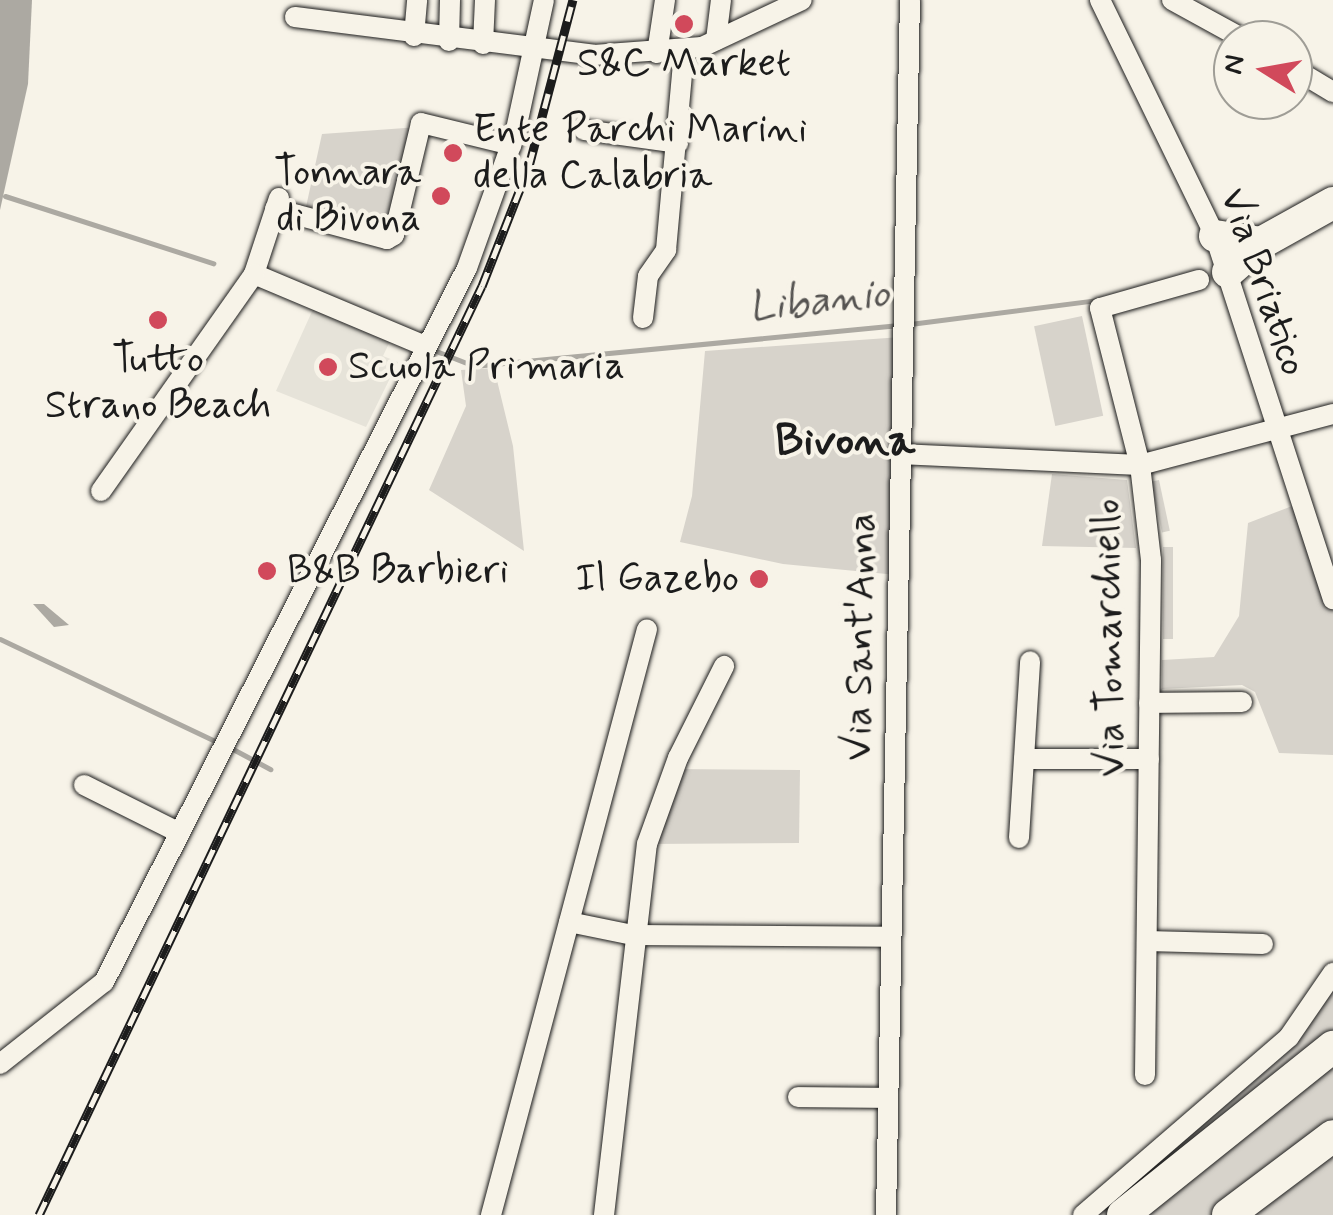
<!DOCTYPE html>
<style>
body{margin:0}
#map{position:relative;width:1333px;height:1215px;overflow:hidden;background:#f7f3e8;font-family:Mynerve,sans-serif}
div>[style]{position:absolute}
.built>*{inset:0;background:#e6e3d9}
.green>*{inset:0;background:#d7d3cb;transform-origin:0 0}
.water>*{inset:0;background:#aca9a2}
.stream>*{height:5px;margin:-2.5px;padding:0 2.5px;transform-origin:2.5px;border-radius:2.5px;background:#aca9a2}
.roads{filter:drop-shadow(0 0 2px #1c1c1c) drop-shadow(0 0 2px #1c1c1c)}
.minor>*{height:20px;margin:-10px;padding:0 10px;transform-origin:10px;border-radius:10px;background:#f7f3e8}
.primary>*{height:32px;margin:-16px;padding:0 16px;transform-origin:16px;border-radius:16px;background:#f7f3e8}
.rail>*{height:9px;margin-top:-4.5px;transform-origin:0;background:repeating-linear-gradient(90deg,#f7f3e8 0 15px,#1c1c1c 0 30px);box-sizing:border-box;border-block:2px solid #1c1c1c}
.dots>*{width:28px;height:28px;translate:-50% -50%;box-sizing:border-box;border:5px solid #f7f3e8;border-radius:50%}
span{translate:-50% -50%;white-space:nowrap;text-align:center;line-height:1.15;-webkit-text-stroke:8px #f7f3e8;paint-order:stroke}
.poi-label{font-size:40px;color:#1c1c1c}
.left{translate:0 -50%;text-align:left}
.right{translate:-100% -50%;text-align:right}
.street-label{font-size:40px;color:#1c1c1c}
.water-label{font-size:42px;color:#565452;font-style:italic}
.quarter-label{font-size:45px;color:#1c1c1c;font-weight:700}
.north{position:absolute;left:1213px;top:20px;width:100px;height:100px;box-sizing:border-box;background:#f7f3e8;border:2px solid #9f9d96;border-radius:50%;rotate:281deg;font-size:28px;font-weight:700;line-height:40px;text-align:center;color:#1c1c1c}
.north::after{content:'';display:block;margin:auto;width:35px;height:45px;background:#d1495b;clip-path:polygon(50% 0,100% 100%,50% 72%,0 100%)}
</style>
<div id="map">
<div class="built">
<i style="clip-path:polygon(314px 307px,391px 339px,383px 356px,398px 362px,366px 427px,276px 391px)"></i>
</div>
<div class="green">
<i style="clip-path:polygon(419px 127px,394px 235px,304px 216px,322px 134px)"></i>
<i style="left:1082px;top:316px;width:102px;height:49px;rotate:78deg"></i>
<i style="clip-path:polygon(901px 337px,897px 575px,783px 564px,680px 542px,692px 496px,705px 351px)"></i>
<i style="clip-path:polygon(494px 368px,513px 446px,524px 551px,429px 490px,466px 406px,461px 370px)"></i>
<i style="clip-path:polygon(1052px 474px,1127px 480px,1136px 548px,1042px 546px)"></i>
<i style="left:1159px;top:480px;width:52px;height:8px;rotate:78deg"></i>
<i style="clip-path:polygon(1300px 503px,1333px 599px,1333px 755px,1279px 753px,1255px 692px,1242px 685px,1162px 689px,1162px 660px,1214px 657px,1239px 616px,1248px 523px)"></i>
<i style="left:1163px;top:547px;width:10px;height:92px"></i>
<i style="clip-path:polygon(673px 769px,800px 770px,799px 843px,647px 844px)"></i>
<i style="clip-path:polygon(1333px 973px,1333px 1215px,1084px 1215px,1289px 1037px)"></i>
</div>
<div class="water">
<i style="clip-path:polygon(0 0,32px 0,28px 84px,0 210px)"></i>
<i style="clip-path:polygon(33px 604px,44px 604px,69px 625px,54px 627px)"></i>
</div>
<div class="stream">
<i style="left:5px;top:196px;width:219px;rotate:17.9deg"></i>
<i style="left:910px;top:324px;width:190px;rotate:-7.3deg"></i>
<i style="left:436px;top:351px;width:41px;rotate:21.5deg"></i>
<i style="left:474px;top:366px;width:427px;rotate:-5.5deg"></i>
<i style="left:0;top:639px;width:242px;rotate:25.4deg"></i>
<i style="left:229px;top:747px;width:47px;rotate:28.2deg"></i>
</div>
<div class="roads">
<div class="minor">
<i style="left:1100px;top:0;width:263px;rotate:64deg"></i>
<i style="left:1215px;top:236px;width:382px;rotate:72deg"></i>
<i style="left:1172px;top:0;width:83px;rotate:28.7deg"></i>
<i style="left:295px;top:17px;width:301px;rotate:7.2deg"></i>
<i style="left:594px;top:55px;width:108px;rotate:-4.2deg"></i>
<i style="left:702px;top:47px;width:110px;rotate:-25.2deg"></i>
<i style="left:414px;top:36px;width:36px;rotate:-85deg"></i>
<i style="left:716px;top:40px;width:40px;rotate:-82.9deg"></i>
<i style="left:449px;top:41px;width:41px;rotate:-88.6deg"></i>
<i style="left:483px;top:44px;width:44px;rotate:-87.4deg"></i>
<i style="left:657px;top:53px;width:54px;rotate:-81.4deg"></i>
<i style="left:1293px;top:68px;width:47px;rotate:31deg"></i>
<i style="left:584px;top:130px;width:95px;rotate:7.9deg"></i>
<i style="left:279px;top:198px;width:80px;rotate:108.2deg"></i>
<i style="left:254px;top:274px;width:183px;rotate:22.8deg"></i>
<i style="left:275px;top:209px;width:116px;rotate:15deg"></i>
<i style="left:387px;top:239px;width:8px;rotate:-30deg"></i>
<i style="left:394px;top:235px;width:115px;rotate:-76.4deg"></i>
<i style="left:421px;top:123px;width:93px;rotate:13.7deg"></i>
<i style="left:643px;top:318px;width:42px;rotate:-83.2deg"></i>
<i style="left:648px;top:276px;width:32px;rotate:-55deg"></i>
<i style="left:666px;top:250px;width:200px;rotate:-84.8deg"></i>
<i style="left:899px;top:454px;width:241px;rotate:2.6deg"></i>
<i style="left:1140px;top:465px;width:200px;rotate:-14.8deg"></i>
<i style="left:101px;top:491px;width:266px;rotate:-54.8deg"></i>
<i style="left:1149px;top:703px;width:93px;rotate:-0.6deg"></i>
<i style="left:1024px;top:759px;width:125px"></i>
<i style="left:84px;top:785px;width:107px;rotate:26.6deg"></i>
<i style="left:1019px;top:838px;width:177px;rotate:-86.4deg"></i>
<i style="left:569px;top:922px;width:65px;rotate:11.5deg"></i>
<i style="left:633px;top:935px;width:258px;rotate:0.4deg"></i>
<i style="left:1147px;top:941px;width:116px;rotate:1.5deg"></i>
<i style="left:0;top:1064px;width:132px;rotate:-38.3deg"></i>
<i style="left:104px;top:982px;width:801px;rotate:-63.05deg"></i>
<i style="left:467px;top:268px;width:142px;rotate:-70.3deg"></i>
<i style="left:515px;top:134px;width:137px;rotate:-77.8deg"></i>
<i style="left:1145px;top:1075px;width:515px;rotate:-89.33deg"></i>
<i style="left:1151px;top:560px;width:96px;rotate:-96.6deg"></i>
<i style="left:1140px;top:465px;width:162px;rotate:-104.3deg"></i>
<i style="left:1100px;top:308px;width:103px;rotate:-15.8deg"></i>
<i style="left:798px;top:1097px;width:90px;rotate:0.6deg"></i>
<i style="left:491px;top:1215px;width:606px;rotate:-75.09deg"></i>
<i style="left:604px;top:1215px;width:373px;rotate:-83.4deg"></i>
<i style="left:647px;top:844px;width:91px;rotate:-70.2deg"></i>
<i style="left:678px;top:758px;width:103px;rotate:-63.4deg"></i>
<i style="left:886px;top:1215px;width:1215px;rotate:-88.87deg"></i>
<i style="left:1083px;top:1215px;width:272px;rotate:-40.8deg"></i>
<i style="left:1289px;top:1037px;width:78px;rotate:-55.5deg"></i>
</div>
<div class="primary">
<i style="left:1215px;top:236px;width:47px;rotate:8.7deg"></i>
<i style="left:1228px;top:272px;width:44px;rotate:-41.3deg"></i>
<i style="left:1261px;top:243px;width:82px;rotate:-29.1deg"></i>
<i style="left:1123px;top:1215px;width:269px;rotate:-38.7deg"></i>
<i style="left:1228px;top:1215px;width:131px;rotate:-37deg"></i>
</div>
</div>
<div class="rail">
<i style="left:39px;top:1215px;width:1029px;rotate:-64.51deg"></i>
<i style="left:482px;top:286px;width:129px;rotate:-68.6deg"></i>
<i style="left:529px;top:166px;width:172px;rotate:-75.2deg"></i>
</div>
<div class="dots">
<i style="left:684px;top:24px;background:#d1495b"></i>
<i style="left:453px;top:153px;background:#d1495b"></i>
<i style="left:441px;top:196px;background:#d1495b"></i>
<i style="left:158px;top:320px;background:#d1495b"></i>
<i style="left:328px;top:367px;background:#d1495b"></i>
<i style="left:267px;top:571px;background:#d1495b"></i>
<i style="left:759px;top:579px;background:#d1495b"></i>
</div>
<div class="poi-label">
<span style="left:684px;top:64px">S&amp;C Market</span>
<span class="left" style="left:473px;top:153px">Ente Parchi Marini<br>della Calabria</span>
<span class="right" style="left:421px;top:196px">Tonnara<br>di Bivona</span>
<span style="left:158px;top:383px">Tutto<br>Strano Beach</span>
<span class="left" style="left:348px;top:367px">Scuola Primaria</span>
<span class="left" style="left:287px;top:571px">B&amp;B Barbieri</span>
<span class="right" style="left:739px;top:579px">Il Gazebo</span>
</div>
<div class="street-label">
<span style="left:1263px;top:282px;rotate:71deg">Via Briatico</span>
<span style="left:861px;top:637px;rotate:-89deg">Via Sant'Anna</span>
<span style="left:1110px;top:638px;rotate:-91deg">Via Tomarchiello</span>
</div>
<div class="water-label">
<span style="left:819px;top:302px;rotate:-6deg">Libanio</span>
</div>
<div class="quarter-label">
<span style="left:845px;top:442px">Bivona</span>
</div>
<div class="north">N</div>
</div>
